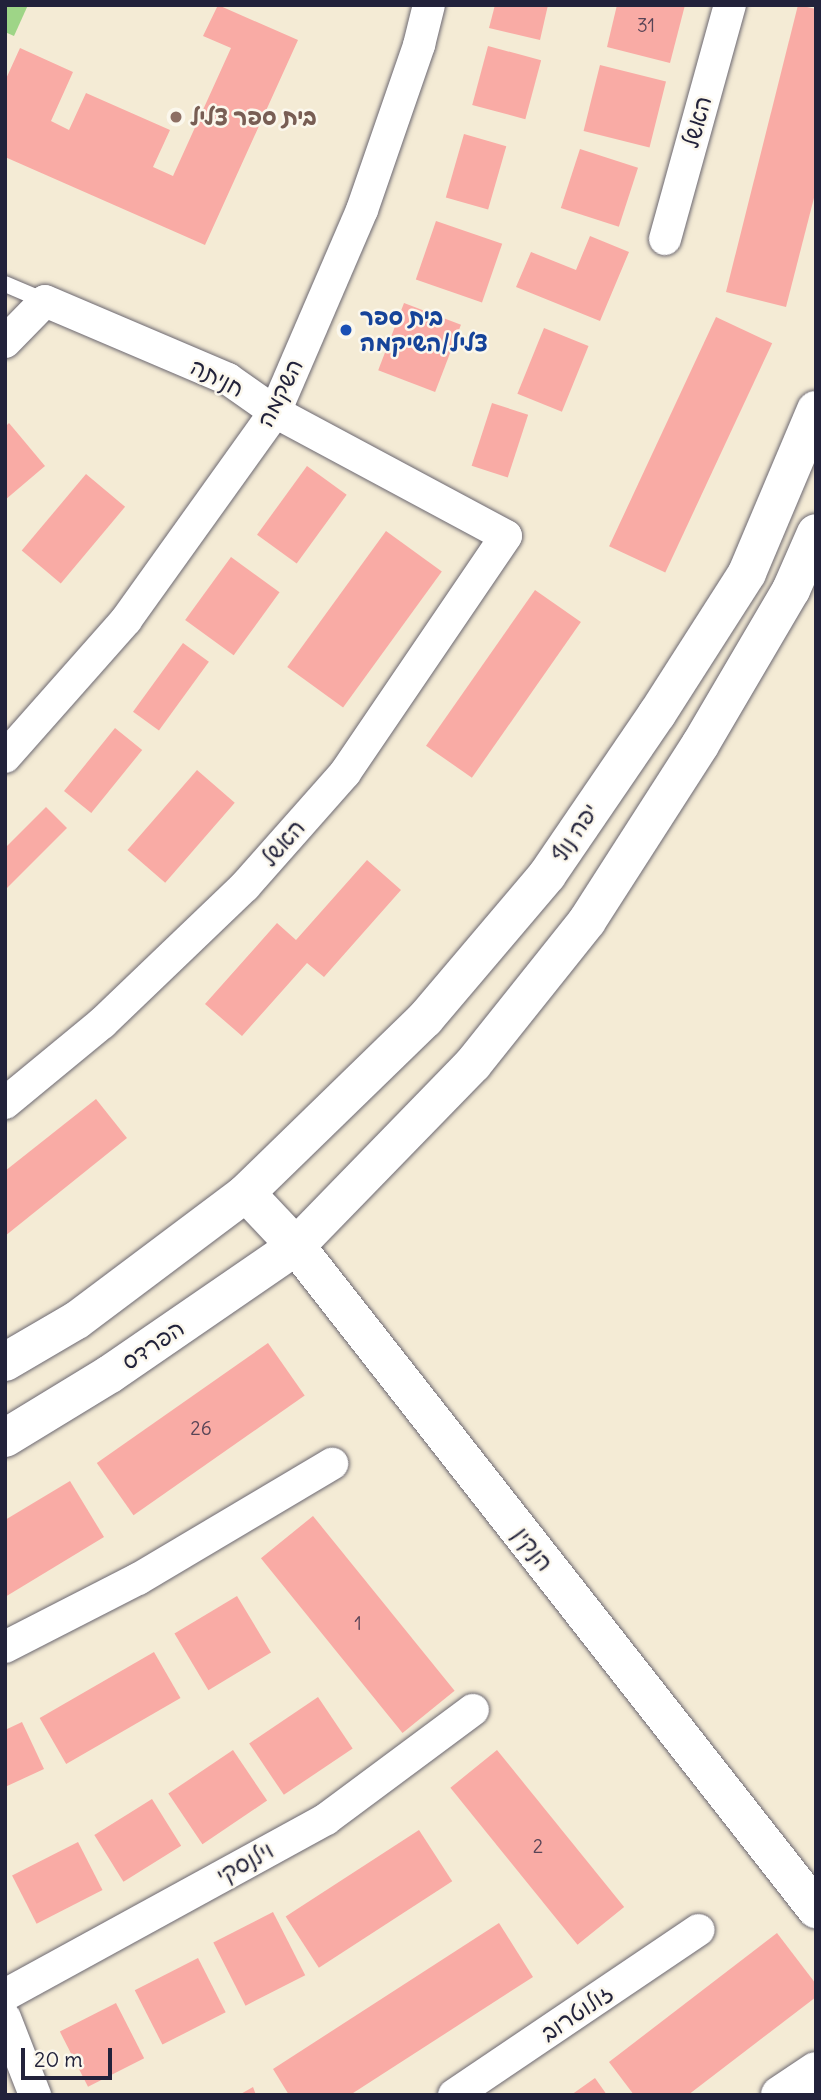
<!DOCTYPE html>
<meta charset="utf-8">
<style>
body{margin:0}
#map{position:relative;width:821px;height:2100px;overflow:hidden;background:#f4ebd5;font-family:Delius,"Playpen Sans Hebrew",sans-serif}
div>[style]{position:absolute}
.green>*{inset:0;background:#9ed587}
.building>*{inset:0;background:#f9aba5;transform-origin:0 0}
.roads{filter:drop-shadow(0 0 2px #6c6871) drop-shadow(0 0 2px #6c6871)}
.lane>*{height:16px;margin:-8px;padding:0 8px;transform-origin:8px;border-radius:8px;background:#fff}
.street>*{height:32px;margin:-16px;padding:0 16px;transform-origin:16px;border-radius:16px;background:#fff}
.secondary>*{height:38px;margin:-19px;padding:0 19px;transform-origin:19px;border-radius:19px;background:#fff}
.dots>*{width:19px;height:19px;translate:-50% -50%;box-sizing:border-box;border:4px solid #fbf7ec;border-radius:50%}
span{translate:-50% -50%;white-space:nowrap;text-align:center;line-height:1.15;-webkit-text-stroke:5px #fbf7ec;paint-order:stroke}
.number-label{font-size:19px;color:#584456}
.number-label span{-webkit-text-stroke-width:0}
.education-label{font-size:23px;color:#785e54;font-weight:700}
.left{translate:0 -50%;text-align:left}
.street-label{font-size:23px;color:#22223b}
.transit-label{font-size:23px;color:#164399;font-weight:700}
.frame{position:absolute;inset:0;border:7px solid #22223b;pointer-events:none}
.scale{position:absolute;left:21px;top:2048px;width:91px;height:32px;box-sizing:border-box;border:4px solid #22223b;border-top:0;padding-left:9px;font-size:21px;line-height:24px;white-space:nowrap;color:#22223b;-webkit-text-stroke:5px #fbf7ec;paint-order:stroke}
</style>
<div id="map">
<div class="green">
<i style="clip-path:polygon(5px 5px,28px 5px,14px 36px,5px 32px)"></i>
</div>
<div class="building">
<i style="clip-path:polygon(218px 5px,298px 40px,205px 245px,5px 157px,5px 81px,20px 48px,73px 72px,51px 121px,69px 130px,86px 93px,170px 130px,153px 167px,173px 176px,231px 48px,203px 36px)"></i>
<i style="clip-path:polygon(495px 5px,548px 5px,540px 40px,489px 28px)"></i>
<i style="clip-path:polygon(617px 5px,685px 5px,670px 63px,607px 47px)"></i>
<i style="clip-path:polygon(798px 5px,816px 9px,816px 190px,786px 307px,726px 292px)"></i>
<i style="left:488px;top:46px;width:55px;height:61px;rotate:15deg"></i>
<i style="left:600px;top:65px;width:68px;height:68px;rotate:14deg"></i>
<i style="left:464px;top:134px;width:44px;height:66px;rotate:16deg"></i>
<i style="left:580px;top:149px;width:61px;height:62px;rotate:18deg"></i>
<i style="left:436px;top:221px;width:70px;height:62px;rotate:19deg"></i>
<i style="clip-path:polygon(590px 236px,629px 252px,600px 321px,516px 287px,531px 252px,576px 270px)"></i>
<i style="left:404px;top:303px;width:61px;height:72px;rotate:21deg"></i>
<i style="left:716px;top:317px;width:62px;height:253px;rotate:25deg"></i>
<i style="left:544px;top:328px;width:48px;height:71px;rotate:22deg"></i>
<i style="left:492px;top:403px;width:38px;height:66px;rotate:18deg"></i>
<i style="clip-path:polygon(9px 423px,45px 466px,5px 500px,5px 427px)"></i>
<i style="left:307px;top:466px;width:49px;height:85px;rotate:36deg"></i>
<i style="left:86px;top:474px;width:51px;height:100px;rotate:40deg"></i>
<i style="left:386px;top:531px;width:69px;height:168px;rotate:36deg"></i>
<i style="left:231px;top:557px;width:60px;height:78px;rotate:36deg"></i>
<i style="left:535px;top:590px;width:56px;height:190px;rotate:35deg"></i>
<i style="left:183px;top:643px;width:32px;height:85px;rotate:36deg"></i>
<i style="left:115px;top:728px;width:35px;height:81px;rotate:39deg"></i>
<i style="left:197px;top:770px;width:50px;height:106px;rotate:41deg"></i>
<i style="clip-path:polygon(46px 807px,67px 828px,7px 888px,5px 848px)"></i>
<i style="clip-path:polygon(367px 860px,401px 890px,324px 977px,307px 963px,242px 1036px,205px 1004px,277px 923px,296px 940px)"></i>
<i style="clip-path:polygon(96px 1099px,127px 1138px,5px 1236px,5px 1171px)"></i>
<i style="left:268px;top:1343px;width:64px;height:209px;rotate:55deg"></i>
<i style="clip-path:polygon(70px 1481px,104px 1537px,5px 1597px,5px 1520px)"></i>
<i style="left:313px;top:1516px;width:225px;height:67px;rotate:51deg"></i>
<i style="left:237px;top:1596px;width:66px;height:73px;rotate:59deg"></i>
<i style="left:154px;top:1652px;width:53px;height:132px;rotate:60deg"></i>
<i style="left:318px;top:1697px;width:62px;height:83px;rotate:56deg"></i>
<i style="clip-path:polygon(22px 1722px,44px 1769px,5px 1787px,5px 1730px)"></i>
<i style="left:233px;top:1750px;width:61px;height:78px;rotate:56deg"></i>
<i style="left:497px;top:1750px;width:202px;height:60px;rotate:51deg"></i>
<i style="left:152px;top:1799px;width:55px;height:68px;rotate:58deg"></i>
<i style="left:419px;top:1830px;width:61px;height:159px;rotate:57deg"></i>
<i style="left:78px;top:1842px;width:54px;height:74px;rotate:63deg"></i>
<i style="left:273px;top:1912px;width:71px;height:67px;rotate:63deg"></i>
<i style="clip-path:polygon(499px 1923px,533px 1977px,350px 2095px,289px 2095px,273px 2069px)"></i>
<i style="clip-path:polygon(777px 1933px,816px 1984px,816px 1997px,688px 2095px,634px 2095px,609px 2062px)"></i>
<i style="left:198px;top:1958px;width:61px;height:71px;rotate:63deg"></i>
<i style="left:116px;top:2003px;width:62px;height:63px;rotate:63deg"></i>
<i style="clip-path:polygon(595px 2078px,607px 2095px,571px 2095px)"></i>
<i style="clip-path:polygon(253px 2087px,256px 2095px,239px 2095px)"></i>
</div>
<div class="roads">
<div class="lane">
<i style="left:5px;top:284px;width:43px;rotate:23deg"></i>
</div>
<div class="street">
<i style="left:665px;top:239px;width:243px;rotate:-74.5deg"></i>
<i style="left:5px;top:342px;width:57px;rotate:-45.7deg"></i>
<i style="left:45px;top:301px;width:199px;rotate:23.1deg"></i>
<i style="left:228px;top:379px;width:57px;rotate:35.1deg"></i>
<i style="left:275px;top:412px;width:262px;rotate:28.2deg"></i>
<i style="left:506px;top:536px;width:287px;rotate:124.2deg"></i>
<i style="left:345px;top:773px;width:151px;rotate:131.5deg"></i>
<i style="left:245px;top:886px;width:198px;rotate:136.2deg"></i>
<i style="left:102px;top:1023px;width:126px;rotate:140.5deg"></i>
<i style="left:5px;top:757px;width:183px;rotate:-48.5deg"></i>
<i style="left:126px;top:620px;width:256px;rotate:-54.4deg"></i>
<i style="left:275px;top:412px;width:220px;rotate:-66.7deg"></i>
<i style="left:362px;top:210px;width:175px;rotate:-70.9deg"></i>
<i style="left:419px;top:45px;width:41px;rotate:-76deg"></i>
<i style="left:5px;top:1647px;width:149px;rotate:-27.1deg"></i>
<i style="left:138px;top:1579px;width:226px;rotate:-30.7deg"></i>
<i style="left:5px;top:1995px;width:366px;rotate:-28.7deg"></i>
<i style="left:326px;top:1819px;width:183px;rotate:-36.6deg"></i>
<i style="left:5px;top:2018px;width:83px;rotate:68.7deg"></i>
<i style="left:454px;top:2095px;width:295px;rotate:-34deg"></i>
</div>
<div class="secondary">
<i style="left:246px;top:1193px;width:73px;rotate:46.7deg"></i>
<i style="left:296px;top:1246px;width:843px;rotate:51.89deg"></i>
<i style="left:5px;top:1362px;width:83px;rotate:-30.3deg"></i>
<i style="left:77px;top:1320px;width:211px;rotate:-36.9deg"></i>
<i style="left:246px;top:1193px;width:250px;rotate:-44.2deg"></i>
<i style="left:425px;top:1019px;width:189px;rotate:-49.7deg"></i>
<i style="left:547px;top:875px;width:195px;rotate:-55.7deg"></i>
<i style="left:657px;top:714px;width:167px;rotate:-57.4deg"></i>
<i style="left:747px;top:573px;width:177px;rotate:-67.1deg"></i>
<i style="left:5px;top:1438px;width:123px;rotate:-31.4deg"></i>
<i style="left:110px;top:1374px;width:226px;rotate:-34.5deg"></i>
<i style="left:296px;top:1246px;width:254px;rotate:-45.8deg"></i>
<i style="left:473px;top:1064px;width:183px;rotate:-51.4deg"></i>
<i style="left:587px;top:921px;width:209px;rotate:-57.3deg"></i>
<i style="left:700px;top:745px;width:180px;rotate:-59.6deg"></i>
<i style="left:791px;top:590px;width:62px;rotate:-66.3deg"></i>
<i style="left:780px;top:2095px;width:43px;rotate:-33.7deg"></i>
</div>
</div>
<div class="dots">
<i style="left:176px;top:117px;background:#8d6e63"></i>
<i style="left:346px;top:330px;background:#1a4fb4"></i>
</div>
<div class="number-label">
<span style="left:646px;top:26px">31</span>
<span style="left:201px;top:1429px">26</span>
<span style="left:358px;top:1624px">1</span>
<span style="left:538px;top:1847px">2</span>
</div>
<div class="education-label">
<span class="left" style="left:190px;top:117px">בית ספר צליל</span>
</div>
<div class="street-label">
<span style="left:697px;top:122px;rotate:-74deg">האשל</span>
<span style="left:217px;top:378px;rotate:27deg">חניתה</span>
<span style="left:280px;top:393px;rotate:-63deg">השקמה</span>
<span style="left:575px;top:833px;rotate:-56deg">יפה נוף</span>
<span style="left:283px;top:843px;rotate:-49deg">האשל</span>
<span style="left:153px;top:1345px;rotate:-34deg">הפרדס</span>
<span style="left:533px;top:1549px;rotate:52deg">הנקין</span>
<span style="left:245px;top:1863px;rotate:-29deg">וילנסקי</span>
<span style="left:577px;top:2013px;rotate:-34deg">זולוטרוב</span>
</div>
<div class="transit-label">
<span class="left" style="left:360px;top:330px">בית ספר<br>צליל/השיקמה</span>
</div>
<div class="frame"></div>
<div class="scale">20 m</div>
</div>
